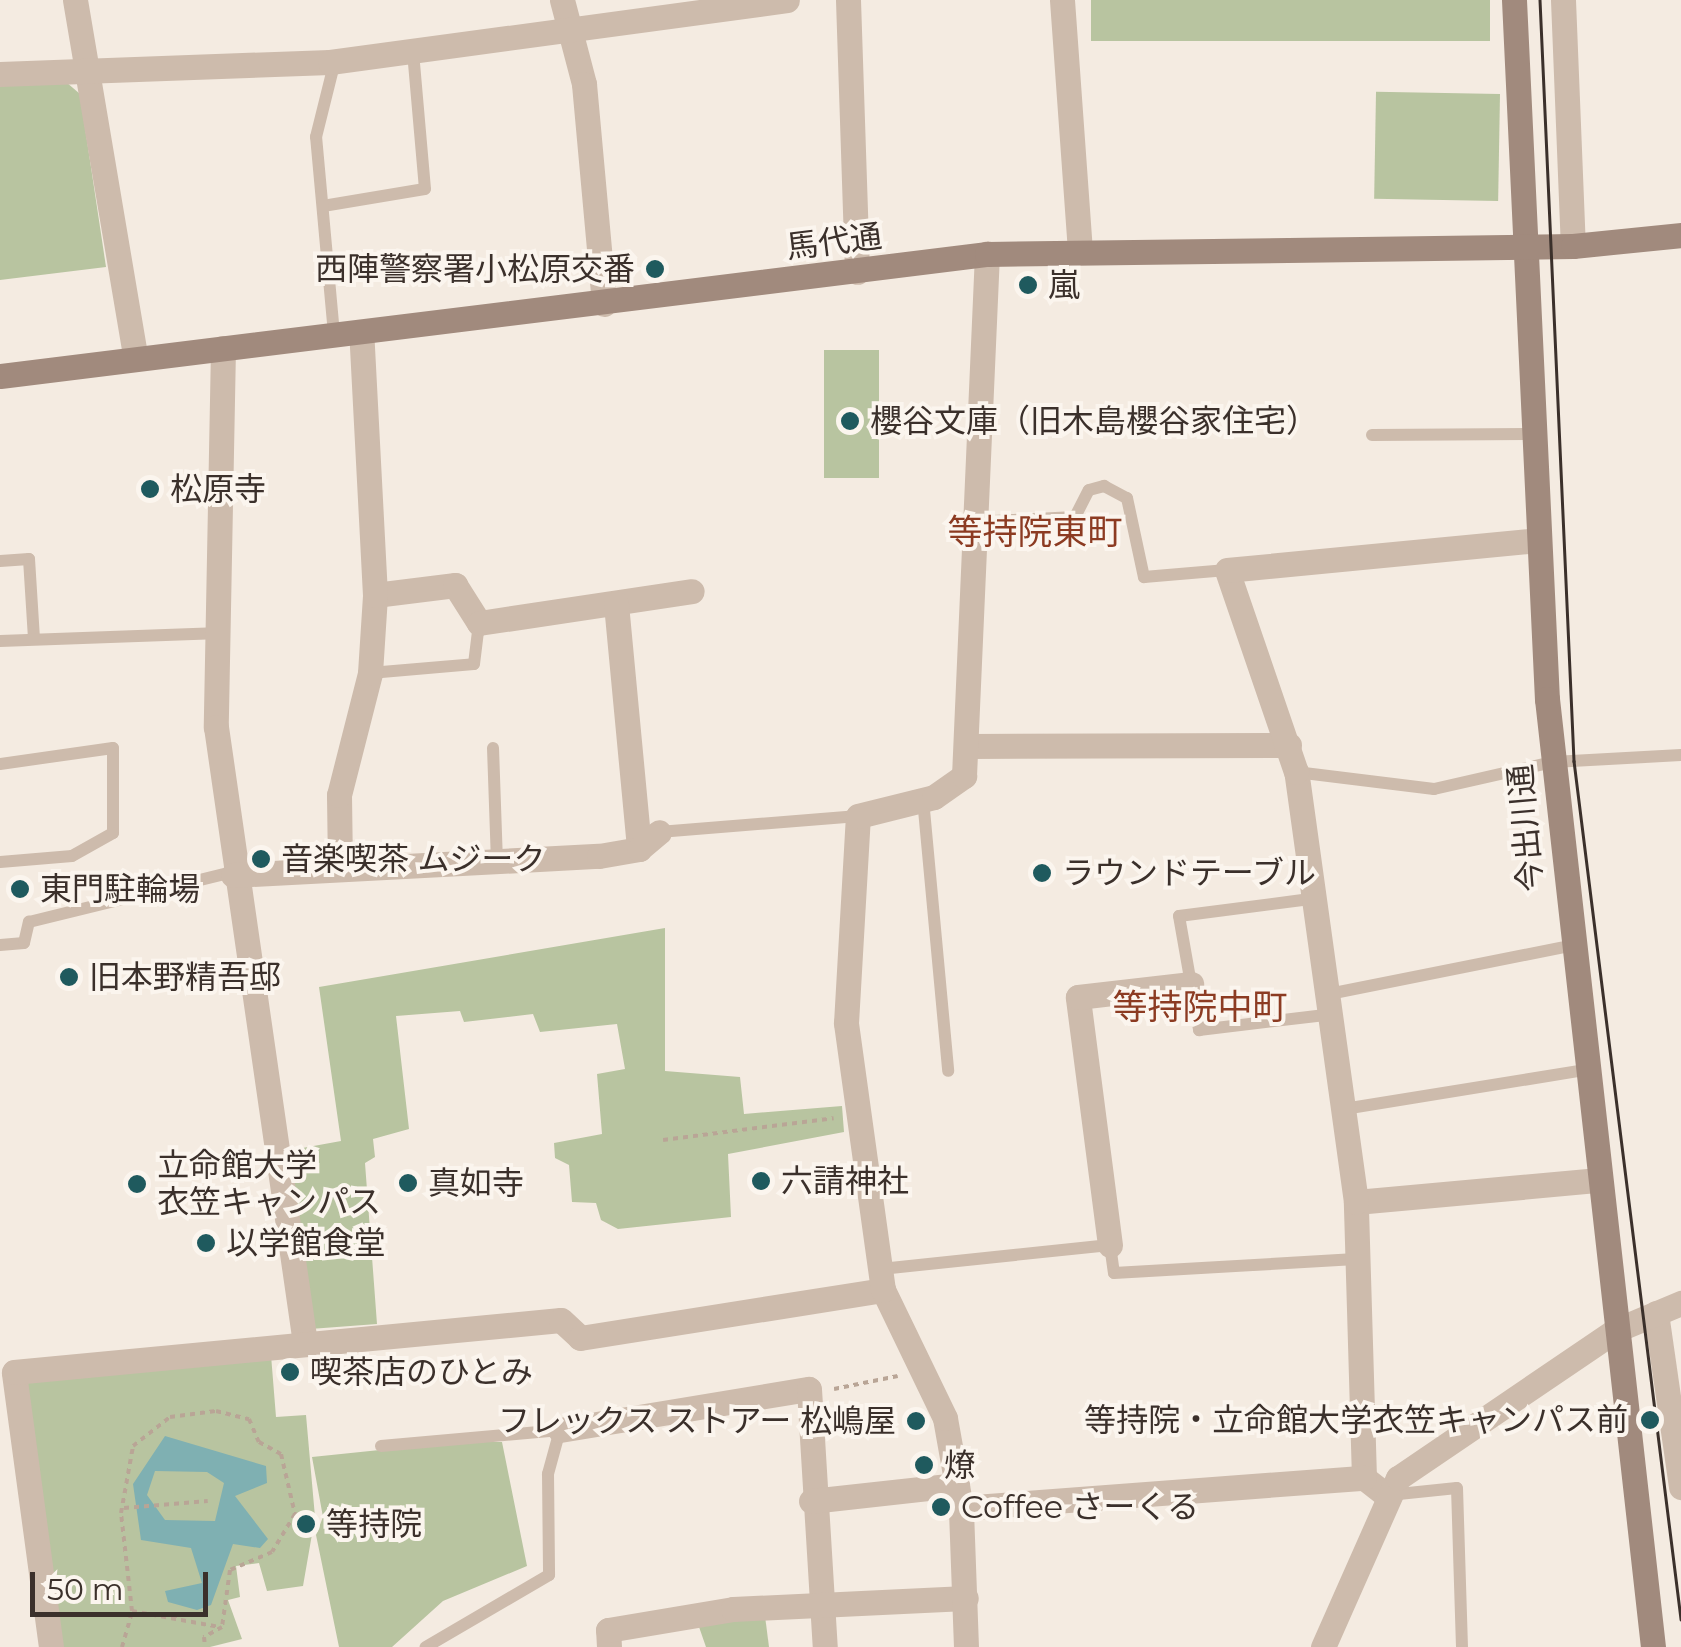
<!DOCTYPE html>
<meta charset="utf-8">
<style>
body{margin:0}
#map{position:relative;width:1681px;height:1647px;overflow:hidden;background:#f4ebe1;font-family:Montserrat,"Noto Sans JP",sans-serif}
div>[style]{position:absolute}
.green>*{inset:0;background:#b8c4a0;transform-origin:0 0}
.water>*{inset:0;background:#7fb0b2}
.path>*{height:4px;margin-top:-2px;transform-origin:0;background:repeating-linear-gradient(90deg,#b9a596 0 5px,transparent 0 10px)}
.lane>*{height:12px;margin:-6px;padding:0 6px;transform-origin:6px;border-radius:6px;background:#cdbbac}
.street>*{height:25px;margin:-12.5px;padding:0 12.5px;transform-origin:12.5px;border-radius:12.5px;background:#cdbbac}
.secondary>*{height:25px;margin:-12.5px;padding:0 12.5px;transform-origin:12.5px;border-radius:12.5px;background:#a18a7d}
.tram>*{height:2.5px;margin:-1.25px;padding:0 1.25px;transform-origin:1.25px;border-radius:1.25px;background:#3b302b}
.dots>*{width:28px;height:28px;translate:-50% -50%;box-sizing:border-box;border:5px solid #fbf5ee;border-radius:50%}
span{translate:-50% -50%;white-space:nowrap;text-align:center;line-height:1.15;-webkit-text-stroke:8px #fbf5ee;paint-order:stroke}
.street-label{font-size:32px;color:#3b302b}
.poi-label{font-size:32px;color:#3b302b}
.right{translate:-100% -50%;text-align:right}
.left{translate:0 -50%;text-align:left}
.neighbourhood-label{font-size:35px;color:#8c3b22}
.scale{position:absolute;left:30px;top:1572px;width:178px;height:45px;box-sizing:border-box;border:5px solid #3b302b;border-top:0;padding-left:12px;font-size:30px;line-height:35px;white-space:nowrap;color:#3b302b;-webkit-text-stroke:8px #fbf5ee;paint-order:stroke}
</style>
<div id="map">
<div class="green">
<i style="left:1091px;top:0;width:399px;height:41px"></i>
<i style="clip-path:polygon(66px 82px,80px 94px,106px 267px,0 280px,0 86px)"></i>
<i style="left:1500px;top:94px;width:107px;height:124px;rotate:91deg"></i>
<i style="left:824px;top:350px;width:55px;height:128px"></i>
<i style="clip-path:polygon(665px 928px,665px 1071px,740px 1077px,744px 1114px,842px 1106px,844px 1132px,728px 1154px,731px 1217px,618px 1229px,601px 1220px,596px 1203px,572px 1202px,569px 1165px,555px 1158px,554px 1143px,602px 1134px,597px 1074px,625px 1069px,617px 1024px,540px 1032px,533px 1014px,464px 1022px,460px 1011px,396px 1016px,409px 1129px,373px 1139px,375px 1157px,365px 1163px,377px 1324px,310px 1329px,286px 1151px,341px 1141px,319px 987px)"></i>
<i style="clip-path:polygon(271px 1355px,276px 1417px,306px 1415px,315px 1517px,303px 1586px,267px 1591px,259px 1563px,236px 1566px,240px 1597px,228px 1600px,242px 1639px,210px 1647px,55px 1647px,19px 1381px)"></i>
<i style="clip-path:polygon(457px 1442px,502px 1442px,527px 1566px,443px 1601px,392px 1647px,339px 1647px,316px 1535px,323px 1517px,312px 1457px)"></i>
<i style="clip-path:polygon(765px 1616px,769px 1647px,706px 1647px,698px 1624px)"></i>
</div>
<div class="water">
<i style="clip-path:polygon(evenodd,165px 1436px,266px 1466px,267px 1483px,235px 1496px,268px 1539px,260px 1548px,233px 1544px,211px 1605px,197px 1610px,168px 1602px,165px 1591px,202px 1583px,191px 1548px,141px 1540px,133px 1484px,165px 1436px,155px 1471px,207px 1472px,224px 1483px,215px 1521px,165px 1520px,147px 1495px,155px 1471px)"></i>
</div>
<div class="path">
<i style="left:663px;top:1140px;width:172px;rotate:-7.3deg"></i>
<i style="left:834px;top:1389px;width:65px;rotate:-11.5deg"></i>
<i style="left:124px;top:1508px;width:84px;rotate:-4.8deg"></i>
<i style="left:132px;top:1611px;width:89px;rotate:10.3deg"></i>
<i style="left:122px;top:1647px;width:37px;rotate:-74deg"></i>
<i style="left:132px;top:1611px;width:99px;rotate:-96.4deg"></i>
<i style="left:121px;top:1513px;width:68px;rotate:-79.8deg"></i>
<i style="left:133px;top:1446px;width:47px;rotate:-38.1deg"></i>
<i style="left:170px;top:1417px;width:46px;rotate:-7.4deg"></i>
<i style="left:216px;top:1411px;width:34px;rotate:14deg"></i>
<i style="left:249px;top:1419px;width:25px;rotate:67deg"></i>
<i style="left:259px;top:1442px;width:25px;rotate:29deg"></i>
<i style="left:281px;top:1454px;width:62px;rotate:76.9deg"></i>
<i style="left:295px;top:1514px;width:44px;rotate:121.2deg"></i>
<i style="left:272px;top:1552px;width:46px;rotate:156.8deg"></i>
<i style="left:230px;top:1570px;width:58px;rotate:98deg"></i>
<i style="left:222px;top:1627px;width:21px;rotate:151deg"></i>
<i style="left:204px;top:1637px;width:10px;rotate:84deg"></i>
</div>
<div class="lane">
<i style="left:323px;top:206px;width:103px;rotate:-9.5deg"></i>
<i style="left:425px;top:189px;width:139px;rotate:-95deg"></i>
<i style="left:334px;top:334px;width:198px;rotate:-95.2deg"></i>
<i style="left:316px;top:137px;width:78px;rotate:-76deg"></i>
<i style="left:1372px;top:435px;width:161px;rotate:-0.4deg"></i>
<i style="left:973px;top:522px;width:102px;rotate:-2.8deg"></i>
<i style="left:1075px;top:517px;width:30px;rotate:-63deg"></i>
<i style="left:1089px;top:490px;width:16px;rotate:-15deg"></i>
<i style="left:1104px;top:486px;width:26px;rotate:28deg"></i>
<i style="left:1127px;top:498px;width:81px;rotate:77.9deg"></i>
<i style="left:1144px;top:577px;width:83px;rotate:-4.8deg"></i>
<i style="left:0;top:561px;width:29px;rotate:-4deg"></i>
<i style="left:29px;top:559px;width:79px;rotate:86.4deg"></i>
<i style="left:0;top:641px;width:214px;rotate:-2.1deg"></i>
<i style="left:370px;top:673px;width:104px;rotate:-4.9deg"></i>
<i style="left:474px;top:664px;width:41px;rotate:-83deg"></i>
<i style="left:493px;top:748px;width:115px;rotate:88deg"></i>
<i style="left:0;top:764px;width:114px;rotate:-8.1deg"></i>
<i style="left:113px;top:748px;width:85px;rotate:90deg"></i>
<i style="left:113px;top:833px;width:47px;rotate:150.7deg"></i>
<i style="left:72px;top:856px;width:72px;rotate:175.2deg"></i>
<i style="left:1296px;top:772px;width:139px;rotate:7deg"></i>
<i style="left:1434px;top:789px;width:122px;rotate:-12.8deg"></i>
<i style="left:1553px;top:762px;width:128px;rotate:-3.1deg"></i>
<i style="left:923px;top:799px;width:273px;rotate:84.7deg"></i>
<i style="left:659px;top:832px;width:200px;rotate:-4.6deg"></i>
<i style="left:1310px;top:899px;width:132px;rotate:172.6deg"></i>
<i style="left:1179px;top:916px;width:116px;rotate:80deg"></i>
<i style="left:1199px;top:1030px;width:127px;rotate:-6.8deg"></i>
<i style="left:0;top:945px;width:24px;rotate:-5deg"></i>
<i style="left:24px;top:943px;width:22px;rotate:-77deg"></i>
<i style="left:29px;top:922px;width:209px;rotate:-13.8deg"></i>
<i style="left:1324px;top:995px;width:251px;rotate:-11.3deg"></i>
<i style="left:1344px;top:1109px;width:243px;rotate:-9.2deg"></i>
<i style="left:881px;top:1269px;width:230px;rotate:-6deg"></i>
<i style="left:1110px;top:1245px;width:28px;rotate:82deg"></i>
<i style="left:1114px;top:1273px;width:242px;rotate:-3.3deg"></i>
<i style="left:381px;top:1446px;width:180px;rotate:-5.1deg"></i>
<i style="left:560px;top:1430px;width:46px;rotate:105.3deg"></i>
<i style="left:548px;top:1474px;width:101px;rotate:89.4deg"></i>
<i style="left:549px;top:1575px;width:143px;rotate:149.7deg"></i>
<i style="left:1389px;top:1495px;width:68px;rotate:-5.9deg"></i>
<i style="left:1457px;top:1488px;width:159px;rotate:88.2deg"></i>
</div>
<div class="street">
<i style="left:75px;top:0;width:361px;rotate:80.4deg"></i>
<i style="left:562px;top:0;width:87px;rotate:75.3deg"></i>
<i style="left:584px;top:84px;width:221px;rotate:84.8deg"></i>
<i style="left:848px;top:0;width:272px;rotate:88.1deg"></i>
<i style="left:1062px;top:0;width:251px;rotate:85.9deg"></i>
<i style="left:1563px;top:0;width:246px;rotate:87.7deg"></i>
<i style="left:0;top:74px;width:330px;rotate:-2.1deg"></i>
<i style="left:330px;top:62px;width:461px;rotate:-7.7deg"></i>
<i style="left:223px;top:348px;width:379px;rotate:91.1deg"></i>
<i style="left:216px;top:727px;width:622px;rotate:81.78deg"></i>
<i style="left:375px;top:595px;width:81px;rotate:-7.1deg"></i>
<i style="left:455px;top:585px;width:45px;rotate:57.7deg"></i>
<i style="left:479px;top:623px;width:215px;rotate:-8.5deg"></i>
<i style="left:616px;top:604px;width:246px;rotate:84.6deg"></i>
<i style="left:969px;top:746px;width:320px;rotate:-0.2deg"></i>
<i style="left:340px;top:867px;width:72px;rotate:-90.8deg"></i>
<i style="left:339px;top:795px;width:126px;rotate:-75.7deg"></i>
<i style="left:370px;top:673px;width:78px;rotate:-86.3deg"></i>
<i style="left:375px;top:595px;width:263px;rotate:-93deg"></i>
<i style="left:233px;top:875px;width:366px;rotate:-3deg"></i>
<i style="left:599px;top:856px;width:41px;rotate:-9.9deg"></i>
<i style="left:639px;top:849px;width:26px;rotate:-40deg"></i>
<i style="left:1356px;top:1202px;width:241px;rotate:-5.2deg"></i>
<i style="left:1110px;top:1245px;width:250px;rotate:-97.4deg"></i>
<i style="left:1078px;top:997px;width:114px;rotate:-6.6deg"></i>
<i style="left:1656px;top:1313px;width:176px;rotate:81.8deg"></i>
<i style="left:560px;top:1430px;width:252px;rotate:-9.4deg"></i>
<i style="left:809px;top:1389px;width:258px;rotate:86.5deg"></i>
<i style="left:1386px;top:1495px;width:28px;rotate:-142deg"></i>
<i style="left:1364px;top:1478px;width:276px;rotate:-91.7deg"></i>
<i style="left:1356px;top:1202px;width:434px;rotate:-97.9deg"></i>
<i style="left:1296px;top:772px;width:213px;rotate:-108.9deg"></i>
<i style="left:1227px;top:570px;width:312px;rotate:-5.5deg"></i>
<i style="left:811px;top:1501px;width:147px;rotate:-6.3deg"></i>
<i style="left:961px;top:1508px;width:404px;rotate:-4.3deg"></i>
<i style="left:51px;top:1647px;width:277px;rotate:-97.7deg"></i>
<i style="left:14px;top:1372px;width:549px;rotate:-5.43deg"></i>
<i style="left:561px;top:1320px;width:26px;rotate:43deg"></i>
<i style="left:580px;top:1338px;width:307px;rotate:-9deg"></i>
<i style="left:609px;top:1647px;width:17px;rotate:-93deg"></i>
<i style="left:608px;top:1630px;width:127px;rotate:-9.5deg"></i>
<i style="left:733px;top:1609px;width:233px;rotate:-2.7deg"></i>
<i style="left:966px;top:1647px;width:139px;rotate:-92.1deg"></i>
<i style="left:961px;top:1508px;width:91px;rotate:-100.1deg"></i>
<i style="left:945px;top:1418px;width:142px;rotate:-115.8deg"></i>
<i style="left:883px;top:1290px;width:270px;rotate:-97.9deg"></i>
<i style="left:846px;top:1023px;width:207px;rotate:-86.7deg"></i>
<i style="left:858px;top:816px;width:78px;rotate:-14deg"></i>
<i style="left:934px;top:797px;width:37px;rotate:-35deg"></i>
<i style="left:964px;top:776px;width:523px;rotate:-87.48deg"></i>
<i style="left:1323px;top:1647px;width:185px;rotate:-66.1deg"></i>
<i style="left:1398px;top:1478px;width:261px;rotate:-34.2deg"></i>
<i style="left:1614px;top:1331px;width:73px;rotate:-22.7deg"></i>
</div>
<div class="secondary">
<i style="left:1514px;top:0;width:700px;rotate:87.3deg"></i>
<i style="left:1547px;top:699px;width:954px;rotate:83.62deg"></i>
<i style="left:0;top:376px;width:995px;rotate:-7.05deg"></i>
<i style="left:987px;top:254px;width:586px;rotate:-0.78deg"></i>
<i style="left:1573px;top:246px;width:109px;rotate:-5.8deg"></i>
</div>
<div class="tram">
<i style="left:1540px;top:0;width:762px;rotate:87.44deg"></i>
<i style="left:1574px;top:761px;width:865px;rotate:82.89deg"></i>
</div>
<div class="dots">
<i style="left:655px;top:269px;background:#1f5a5e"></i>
<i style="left:1028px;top:285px;background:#1f5a5e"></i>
<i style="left:850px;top:421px;background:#1f5a5e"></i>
<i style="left:150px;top:489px;background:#1f5a5e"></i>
<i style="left:261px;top:859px;background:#1f5a5e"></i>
<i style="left:1042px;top:873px;background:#1f5a5e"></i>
<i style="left:20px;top:889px;background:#1f5a5e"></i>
<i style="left:69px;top:977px;background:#1f5a5e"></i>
<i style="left:761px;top:1181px;background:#1f5a5e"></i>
<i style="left:408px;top:1183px;background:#1f5a5e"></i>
<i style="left:137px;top:1184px;background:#1f5a5e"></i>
<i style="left:206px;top:1243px;background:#1f5a5e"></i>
<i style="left:290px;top:1372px;background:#1f5a5e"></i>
<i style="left:1650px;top:1420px;background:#1f5a5e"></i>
<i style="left:916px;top:1421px;background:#1f5a5e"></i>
<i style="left:924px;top:1465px;background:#1f5a5e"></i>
<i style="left:941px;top:1507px;background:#1f5a5e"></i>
<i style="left:306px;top:1524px;background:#1f5a5e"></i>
</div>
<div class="street-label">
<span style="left:834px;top:242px;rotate:-7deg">馬代通</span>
<span style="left:1526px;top:828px;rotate:-95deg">今出川通</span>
</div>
<div class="poi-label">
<span class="right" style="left:635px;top:269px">西陣警察署小松原交番</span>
<span class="left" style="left:1048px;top:285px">嵐</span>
<span class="left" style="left:870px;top:421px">櫻谷文庫（旧木島櫻谷家住宅）</span>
<span class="left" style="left:170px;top:489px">松原寺</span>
<span class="left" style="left:281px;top:859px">音楽喫茶 ムジーク</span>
<span class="left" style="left:1062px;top:873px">ラウンドテーブル</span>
<span class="left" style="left:40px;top:889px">東門駐輪場</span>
<span class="left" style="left:89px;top:977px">旧本野精吾邸</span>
<span class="left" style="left:157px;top:1184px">立命館大学<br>衣笠キャンパス</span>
<span class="left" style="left:781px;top:1181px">六請神社</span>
<span class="left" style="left:428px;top:1183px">真如寺</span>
<span class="left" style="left:226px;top:1243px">以学館食堂</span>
<span class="left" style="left:310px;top:1372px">喫茶店のひとみ</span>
<span class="right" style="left:1628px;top:1420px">等持院・立命館大学衣笠キャンパス前</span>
<span class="right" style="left:896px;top:1421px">フレックス ストアー 松嶋屋</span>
<span class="left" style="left:944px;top:1465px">燎</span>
<span class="left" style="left:961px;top:1507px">Coffee さーくる</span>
<span class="left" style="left:326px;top:1524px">等持院</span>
</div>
<div class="neighbourhood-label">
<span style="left:1035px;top:532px">等持院東町</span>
<span style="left:1200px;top:1007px">等持院中町</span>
</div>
<div class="scale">50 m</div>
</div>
